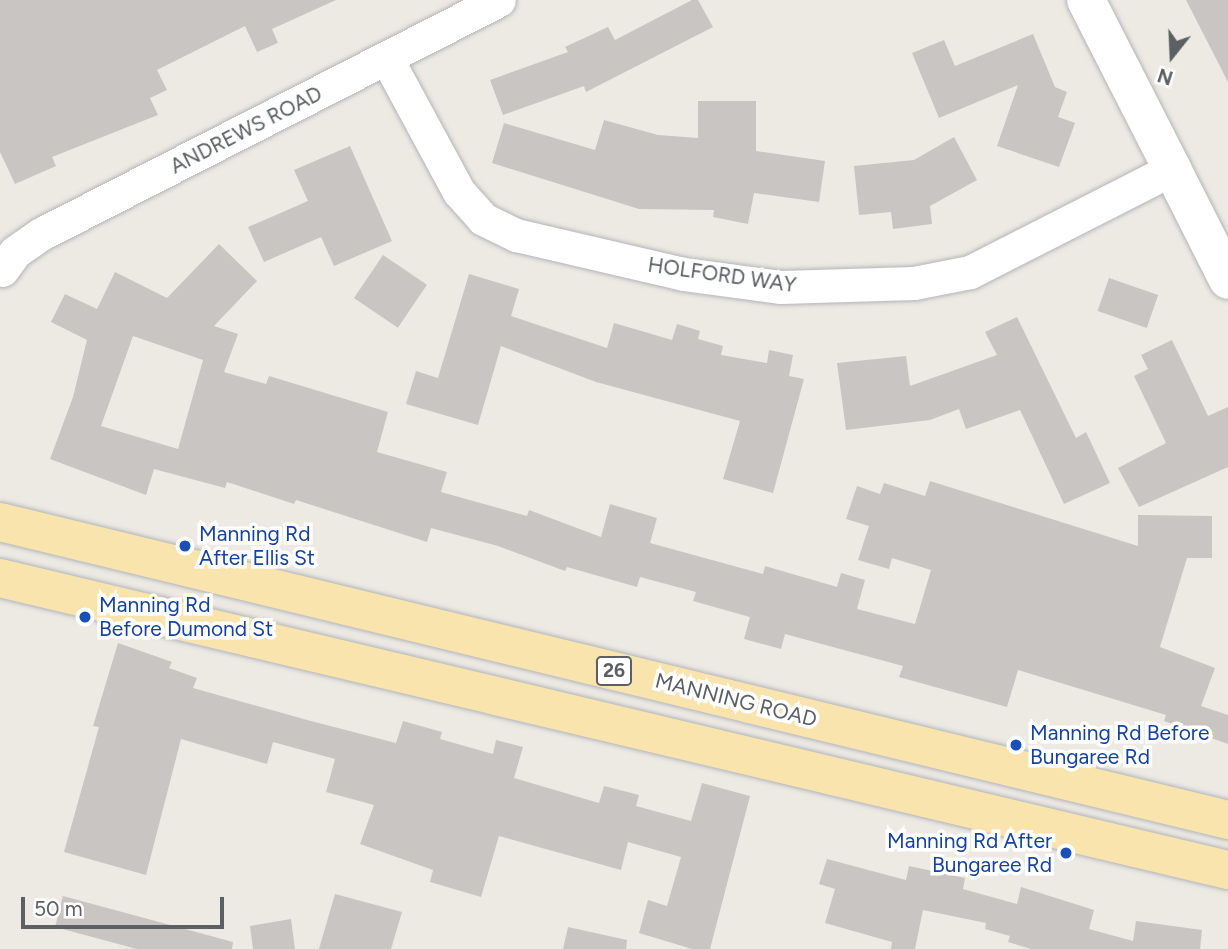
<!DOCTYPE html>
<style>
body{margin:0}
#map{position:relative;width:1228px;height:949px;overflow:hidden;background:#edeae4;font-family:Figtree,sans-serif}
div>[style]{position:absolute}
.building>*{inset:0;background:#c9c5c2;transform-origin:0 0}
.roads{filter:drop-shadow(0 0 2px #b2b5b8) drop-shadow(0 0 2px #b2b5b8)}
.minor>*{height:33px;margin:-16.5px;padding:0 16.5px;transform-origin:16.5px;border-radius:16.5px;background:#fff}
.tertiary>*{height:38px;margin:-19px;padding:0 19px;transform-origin:19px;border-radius:19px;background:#fff}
.secondary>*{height:38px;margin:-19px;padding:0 19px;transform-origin:19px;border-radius:19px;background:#fff}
.primary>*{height:38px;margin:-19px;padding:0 19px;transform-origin:19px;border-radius:19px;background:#f9e4ae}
.dots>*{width:19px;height:19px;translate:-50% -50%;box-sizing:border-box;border:4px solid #fff;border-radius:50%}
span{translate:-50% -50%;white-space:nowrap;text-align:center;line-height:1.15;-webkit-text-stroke:7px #fff;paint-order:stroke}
.shield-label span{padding:2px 5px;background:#fff;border:2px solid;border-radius:5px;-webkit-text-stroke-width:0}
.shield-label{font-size:19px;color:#5c6064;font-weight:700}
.street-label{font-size:21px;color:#5c6064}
.transit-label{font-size:21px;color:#164399}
.left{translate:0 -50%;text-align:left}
.right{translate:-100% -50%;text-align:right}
.north{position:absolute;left:1137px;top:21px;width:70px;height:70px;-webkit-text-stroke:5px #fff;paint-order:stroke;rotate:198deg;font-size:19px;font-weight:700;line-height:28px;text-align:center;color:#5c6064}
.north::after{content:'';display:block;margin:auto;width:24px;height:32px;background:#5c6064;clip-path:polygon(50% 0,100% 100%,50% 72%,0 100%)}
.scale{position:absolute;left:21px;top:897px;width:203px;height:32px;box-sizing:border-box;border:4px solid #5c6064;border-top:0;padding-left:9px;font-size:21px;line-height:24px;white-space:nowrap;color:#5c6064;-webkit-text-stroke:5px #fff;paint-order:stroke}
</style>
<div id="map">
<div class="building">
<i style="clip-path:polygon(0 0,336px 0,272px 29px,278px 43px,257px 52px,245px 26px,157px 70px,167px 90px,150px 98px,158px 115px,52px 157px,56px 166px,15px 184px,0 152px)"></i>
<i style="clip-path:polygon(692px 0,698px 0,713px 27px,586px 92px,584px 86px,503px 115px,490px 80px,568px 52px,565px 47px,608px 27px,615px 40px)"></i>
<i style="clip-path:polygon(1186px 0,1228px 0,1228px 82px)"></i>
<i style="clip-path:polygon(1033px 34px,1055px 87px,1067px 92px,1058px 117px,1075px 123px,1059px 167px,997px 146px,1018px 85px,939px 118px,912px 53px,944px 40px,955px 66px)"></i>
<i style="clip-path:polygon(698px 101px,756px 101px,756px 151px,825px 161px,819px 202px,754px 193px,748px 224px,713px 217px,714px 210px,639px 209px,492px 163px,504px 123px,595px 150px,604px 120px,658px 135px,698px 138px)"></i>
<i style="clip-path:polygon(954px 137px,977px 180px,930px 206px,932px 224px,893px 229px,891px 212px,859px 215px,854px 166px,914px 160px)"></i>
<i style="clip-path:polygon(350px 146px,392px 241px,334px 266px,321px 237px,264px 262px,248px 227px,308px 201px,294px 170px)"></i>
<i style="clip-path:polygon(evenodd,219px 244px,257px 281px,214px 326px,238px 334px,224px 372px,266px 384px,269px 376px,388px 412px,377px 452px,447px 472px,441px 492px,527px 516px,529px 510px,601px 537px,610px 504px,657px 518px,650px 543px,763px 574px,765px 566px,837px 587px,841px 573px,865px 580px,857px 609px,915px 624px,931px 570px,892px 558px,889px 569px,858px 560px,869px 526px,846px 519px,857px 486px,880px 494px,884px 483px,925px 496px,930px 481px,1138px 546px,1138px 515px,1212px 516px,1212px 558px,1187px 558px,1160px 647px,1215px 668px,1201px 706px,1228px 715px,1228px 744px,1164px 721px,1166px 715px,1018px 670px,1007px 707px,899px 677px,903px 666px,785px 634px,781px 649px,744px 639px,750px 617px,693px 601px,696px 592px,640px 577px,637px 587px,567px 567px,565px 571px,498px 546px,431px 528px,427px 542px,296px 500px,294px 504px,227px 482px,225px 488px,154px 469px,146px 495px,50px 459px,73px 397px,87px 340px,51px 322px,65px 294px,97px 309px,115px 272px,167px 298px,219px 244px,133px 336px,203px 360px,178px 449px,101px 426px,133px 336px)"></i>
<i style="left:383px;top:255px;width:53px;height:52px;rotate:34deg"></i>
<i style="clip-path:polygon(469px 274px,519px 289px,511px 316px,607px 348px,614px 323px,672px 340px,677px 324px,700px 331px,698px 339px,723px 346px,721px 355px,767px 363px,769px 350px,793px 355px,789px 376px,804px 379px,773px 493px,723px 479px,740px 421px,596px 382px,501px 346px,478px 425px,406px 404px,416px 371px,438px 378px)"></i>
<i style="left:1109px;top:278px;width:52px;height:35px;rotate:19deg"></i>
<i style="clip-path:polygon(1017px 317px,1076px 438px,1086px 432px,1110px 483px,1064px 504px,1020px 410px,966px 429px,959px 409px,930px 420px,846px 430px,837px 363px,906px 356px,910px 386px,997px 355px,985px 332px)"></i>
<i style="clip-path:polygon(1172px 340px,1208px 416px,1228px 407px,1228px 467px,1139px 507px,1118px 468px,1166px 443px,1134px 376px,1148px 369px,1141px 355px)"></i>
<i style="clip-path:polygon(118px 643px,172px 662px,169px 668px,197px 678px,193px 688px,307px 720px,396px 743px,403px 721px,442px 732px,440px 739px,493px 754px,496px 740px,523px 747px,514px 778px,599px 803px,604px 786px,639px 795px,636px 806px,691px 821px,702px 783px,750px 796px,710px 949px,692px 949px,639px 933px,648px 900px,667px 906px,681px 857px,628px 842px,621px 870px,499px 836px,481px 897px,430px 882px,433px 870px,360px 844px,374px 805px,326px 792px,335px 759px,273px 742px,267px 764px,181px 739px,146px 875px,64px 852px,99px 727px,93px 726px)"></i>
<i style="clip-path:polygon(827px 859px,906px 880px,909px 866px,965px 878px,963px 889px,1017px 904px,1021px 887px,1094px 910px,1089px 929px,1133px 941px,1136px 921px,1202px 930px,1200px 949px,1031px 949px,1008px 942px,1010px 936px,985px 929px,986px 923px,923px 910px,915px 949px,891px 949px,892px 942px,825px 923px,835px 889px,819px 884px)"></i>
<i style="clip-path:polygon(335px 894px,402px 912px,391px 949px,319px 949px)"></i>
<i style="clip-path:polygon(63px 896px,233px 942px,232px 949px,137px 949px,55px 927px)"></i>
<i style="clip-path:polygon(291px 919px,295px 949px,253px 949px,250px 926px)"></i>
<i style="clip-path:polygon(568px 927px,627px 940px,626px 949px,563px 949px)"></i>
</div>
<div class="roads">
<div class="minor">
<i style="left:387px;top:59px;width:151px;rotate:61.6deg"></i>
<i style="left:459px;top:192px;width:36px;rotate:48deg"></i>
<i style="left:483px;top:219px;width:37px;rotate:26deg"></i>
<i style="left:516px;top:235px;width:171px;rotate:13.1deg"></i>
<i style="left:683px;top:274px;width:99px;rotate:7.6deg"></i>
<i style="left:781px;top:287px;width:133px;rotate:-1.7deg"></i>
<i style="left:914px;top:283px;width:57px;rotate:-11.1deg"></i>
<i style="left:970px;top:272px;width:227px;rotate:-27deg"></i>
<i style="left:2px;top:270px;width:22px;rotate:-54deg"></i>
<i style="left:15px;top:252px;width:32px;rotate:-35deg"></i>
<i style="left:41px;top:234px;width:514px;rotate:-27.06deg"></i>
</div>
<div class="tertiary">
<i style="left:1086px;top:0;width:190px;rotate:63deg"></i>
</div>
<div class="secondary">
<i style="left:1172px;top:169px;width:124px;rotate:63.2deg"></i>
</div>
<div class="primary">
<i style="left:0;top:522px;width:1264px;rotate:13.64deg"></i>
<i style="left:0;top:578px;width:1262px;rotate:13.38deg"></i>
</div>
</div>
<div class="dots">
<i style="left:185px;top:546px;background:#1a4fb4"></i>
<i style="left:85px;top:617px;background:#1a4fb4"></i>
<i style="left:1016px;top:745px;background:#1a4fb4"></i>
<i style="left:1066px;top:853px;background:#1a4fb4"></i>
</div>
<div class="shield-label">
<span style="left:614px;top:671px">26</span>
</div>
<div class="street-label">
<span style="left:246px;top:130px;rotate:-27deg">ANDREWS ROAD</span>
<span style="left:722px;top:275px;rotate:8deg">HOLFORD WAY</span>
<span style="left:736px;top:700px;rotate:14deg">MANNING ROAD</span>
</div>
<div class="transit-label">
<span class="left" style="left:199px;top:546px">Manning Rd<br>After Ellis St</span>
<span class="left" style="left:99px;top:617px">Manning Rd<br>Before Dumond St</span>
<span class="left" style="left:1030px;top:745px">Manning Rd Before<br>Bungaree Rd</span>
<span class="right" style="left:1052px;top:853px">Manning Rd After<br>Bungaree Rd</span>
</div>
<div class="north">N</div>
<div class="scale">50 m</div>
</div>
